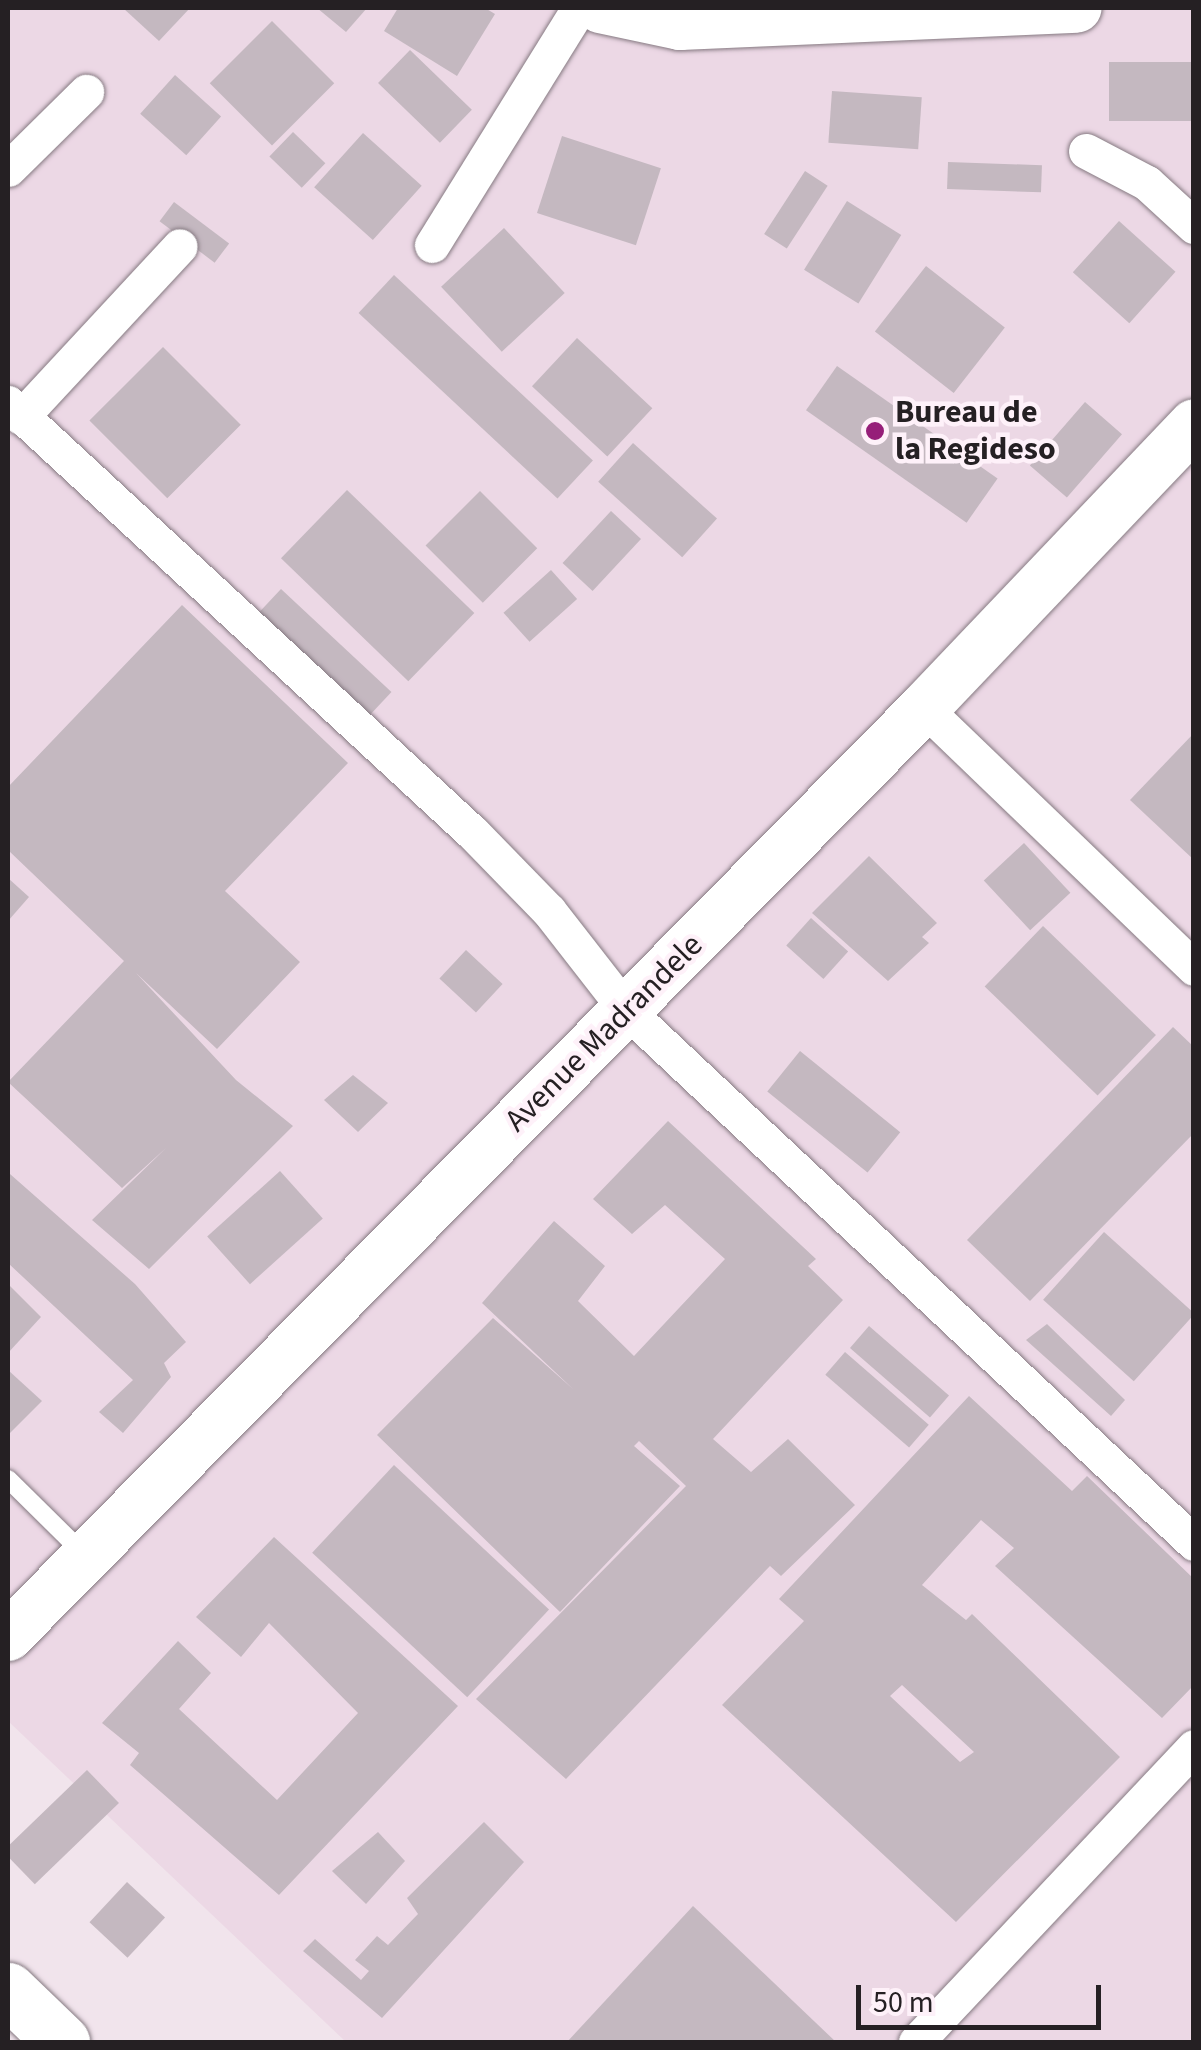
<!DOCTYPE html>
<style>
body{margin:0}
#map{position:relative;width:1201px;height:2050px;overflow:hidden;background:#f1e4ec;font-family:"Source Sans 3",sans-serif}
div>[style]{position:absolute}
.built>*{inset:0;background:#ecd8e5}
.building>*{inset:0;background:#c4b8c0;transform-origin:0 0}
.roads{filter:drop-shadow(0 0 2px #867a82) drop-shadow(0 0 2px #867a82)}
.lane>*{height:18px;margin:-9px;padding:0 9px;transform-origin:9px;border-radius:9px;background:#fff}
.street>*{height:35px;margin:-17.5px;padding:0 17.5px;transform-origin:17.5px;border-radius:17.5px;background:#fff}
.secondary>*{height:50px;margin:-25px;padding:0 25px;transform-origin:25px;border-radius:25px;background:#fff}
.primary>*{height:55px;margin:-27.5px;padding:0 27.5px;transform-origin:27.5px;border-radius:27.5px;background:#fff}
.dots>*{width:28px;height:28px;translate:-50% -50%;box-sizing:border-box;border:5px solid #fef1f9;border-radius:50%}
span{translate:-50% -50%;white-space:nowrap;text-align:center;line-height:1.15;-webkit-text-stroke:9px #fef1f9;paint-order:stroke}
.poi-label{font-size:32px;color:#252023;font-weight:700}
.left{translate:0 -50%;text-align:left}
.street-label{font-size:32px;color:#252023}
.frame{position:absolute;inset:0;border:10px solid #252023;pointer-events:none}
.scale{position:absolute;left:856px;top:1985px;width:245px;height:45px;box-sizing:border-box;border:5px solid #252023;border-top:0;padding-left:12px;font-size:30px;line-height:35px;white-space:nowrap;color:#252023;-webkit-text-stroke:8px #fef1f9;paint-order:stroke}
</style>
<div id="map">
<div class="built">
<i style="clip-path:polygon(8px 8px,1193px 8px,1193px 2042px,346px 2042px,8px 1721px)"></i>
</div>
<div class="building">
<i style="clip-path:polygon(123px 8px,190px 8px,159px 41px)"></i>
<i style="clip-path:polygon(317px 8px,367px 8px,346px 32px)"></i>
<i style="clip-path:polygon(398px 8px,485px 8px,495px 14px,457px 76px,384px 31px)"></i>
<i style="left:272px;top:21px;width:88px;height:88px;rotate:45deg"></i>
<i style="left:410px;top:50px;width:86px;height:46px;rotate:44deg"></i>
<i style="left:1194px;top:62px;width:59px;height:85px;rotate:90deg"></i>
<i style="left:175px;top:75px;width:62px;height:52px;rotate:42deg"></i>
<i style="left:832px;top:91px;width:90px;height:52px;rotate:4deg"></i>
<i style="left:293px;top:132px;width:45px;height:34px;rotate:44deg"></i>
<i style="left:363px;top:133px;width:79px;height:73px;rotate:42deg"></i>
<i style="left:562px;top:136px;width:104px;height:81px;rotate:18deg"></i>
<i style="left:948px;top:162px;width:94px;height:27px;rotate:2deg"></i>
<i style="left:805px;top:171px;width:27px;height:75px;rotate:33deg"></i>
<i style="left:847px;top:201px;width:64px;height:81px;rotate:32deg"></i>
<i style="left:174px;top:202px;width:69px;height:24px;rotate:37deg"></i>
<i style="left:1119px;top:221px;width:76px;height:69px;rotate:42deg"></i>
<i style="left:504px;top:228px;width:89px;height:86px;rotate:47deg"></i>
<i style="left:926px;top:266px;width:100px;height:83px;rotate:38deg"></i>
<i style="left:394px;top:275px;width:272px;height:52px;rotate:43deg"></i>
<i style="left:577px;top:338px;width:103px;height:66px;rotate:43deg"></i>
<i style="left:163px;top:347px;width:110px;height:104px;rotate:45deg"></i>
<i style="left:837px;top:366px;width:196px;height:54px;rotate:35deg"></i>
<i style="left:1085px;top:402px;width:49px;height:84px;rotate:41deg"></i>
<i style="left:633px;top:443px;width:113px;height:52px;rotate:42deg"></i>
<i style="left:347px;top:490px;width:177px;height:95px;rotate:44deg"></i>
<i style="left:480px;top:491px;width:81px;height:77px;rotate:45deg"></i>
<i style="left:611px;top:511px;width:41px;height:71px;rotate:43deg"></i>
<i style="left:551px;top:570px;width:39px;height:64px;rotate:48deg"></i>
<i style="left:281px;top:589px;width:151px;height:35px;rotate:43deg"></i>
<i style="clip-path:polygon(182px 605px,348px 763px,225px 891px,300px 962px,217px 1049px,136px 973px,236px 1080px,293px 1126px,149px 1269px,92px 1220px,166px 1148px,122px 1188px,8px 1082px,124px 961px,8px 850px,8px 787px)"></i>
<i style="clip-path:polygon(1194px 733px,1194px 860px,1130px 800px)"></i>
<i style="left:1024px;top:843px;width:68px;height:55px;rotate:47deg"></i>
<i style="clip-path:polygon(869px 856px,937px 923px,922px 937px,929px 943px,888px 981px,812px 913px)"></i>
<i style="clip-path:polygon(8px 878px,29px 897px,8px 921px)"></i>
<i style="left:811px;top:918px;width:50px;height:37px;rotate:42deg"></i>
<i style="left:1043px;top:926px;width:157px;height:84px;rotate:44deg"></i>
<i style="left:466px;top:950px;width:50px;height:39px;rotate:43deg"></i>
<i style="clip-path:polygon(1173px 1027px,1194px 1047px,1194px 1133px,1030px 1301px,967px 1240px)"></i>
<i style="left:800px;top:1051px;width:129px;height:52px;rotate:39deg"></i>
<i style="clip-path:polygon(353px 1075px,388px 1103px,358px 1132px,324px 1100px)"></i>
<i style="clip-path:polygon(668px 1121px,816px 1259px,808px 1266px,843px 1300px,713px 1439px,751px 1472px,788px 1439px,855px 1505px,781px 1576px,770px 1566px,566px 1779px,476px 1699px,686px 1486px,639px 1441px,634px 1446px,680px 1486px,560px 1612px,377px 1435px,493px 1318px,573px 1389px,482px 1303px,554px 1221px,605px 1266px,578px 1301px,634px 1356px,725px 1259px,665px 1205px,632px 1234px,593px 1199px)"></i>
<i style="left:280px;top:1171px;width:64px;height:98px;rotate:48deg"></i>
<i style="clip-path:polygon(10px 1174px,135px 1284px,186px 1342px,164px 1363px,171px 1377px,123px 1433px,99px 1412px,133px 1380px,8px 1263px)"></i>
<i style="left:1104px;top:1232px;width:122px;height:91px;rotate:42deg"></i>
<i style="clip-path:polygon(8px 1284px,41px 1317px,8px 1353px)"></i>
<i style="clip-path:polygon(1047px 1324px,1125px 1400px,1111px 1416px,1026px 1340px)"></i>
<i style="left:869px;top:1326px;width:106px;height:29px;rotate:41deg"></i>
<i style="left:845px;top:1352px;width:111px;height:30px;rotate:41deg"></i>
<i style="clip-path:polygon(8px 1370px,42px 1401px,8px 1435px)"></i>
<i style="clip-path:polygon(evenodd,969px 1396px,1072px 1491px,1087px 1476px,1194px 1579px,1194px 1685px,1162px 1718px,995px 1566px,1014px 1548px,981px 1520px,922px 1585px,966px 1620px,972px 1614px,1120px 1757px,956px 1922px,722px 1705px,804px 1621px,779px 1599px,969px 1396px,902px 1685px,974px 1752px,960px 1762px,890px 1696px,902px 1685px)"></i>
<i style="left:394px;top:1465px;width:212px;height:120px;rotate:43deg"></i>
<i style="clip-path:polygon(274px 1537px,458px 1706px,279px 1895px,130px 1765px,139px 1753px,102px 1723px,178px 1641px,211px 1673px,179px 1709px,277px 1800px,358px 1713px,269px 1623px,241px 1657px,196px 1617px)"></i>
<i style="left:87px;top:1770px;width:46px;height:117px;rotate:46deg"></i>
<i style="clip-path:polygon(484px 1822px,524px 1862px,382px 2018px,303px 1951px,315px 1939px,361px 1980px,369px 1971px,355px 1960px,377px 1936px,388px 1945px,418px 1914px,407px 1898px)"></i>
<i style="clip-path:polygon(378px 1832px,405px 1861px,366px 1904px,332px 1871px)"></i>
<i style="left:127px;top:1882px;width:52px;height:55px;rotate:43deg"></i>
<i style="clip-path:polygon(693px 1906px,836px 2042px,567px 2042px)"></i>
</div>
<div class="roads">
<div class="lane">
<i style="left:8px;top:1479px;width:110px;rotate:44.6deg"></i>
</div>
<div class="street">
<i style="left:1086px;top:151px;width:69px;rotate:27.7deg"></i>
<i style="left:1147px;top:183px;width:64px;rotate:42.5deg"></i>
<i style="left:8px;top:169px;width:110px;rotate:-44.6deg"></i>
<i style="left:432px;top:245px;width:279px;rotate:-58.2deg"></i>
<i style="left:8px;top:403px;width:635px;rotate:42.77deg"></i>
<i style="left:474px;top:834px;width:107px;rotate:45.8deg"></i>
<i style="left:549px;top:911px;width:125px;rotate:52.1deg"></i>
<i style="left:626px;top:1010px;width:779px;rotate:43.18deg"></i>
<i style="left:21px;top:417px;width:233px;rotate:-47.1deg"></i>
<i style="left:924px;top:708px;width:375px;rotate:43.9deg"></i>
<i style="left:916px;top:2042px;width:405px;rotate:-46.7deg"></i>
</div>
<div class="secondary">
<i style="left:600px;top:8px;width:82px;rotate:12deg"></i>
<i style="left:680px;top:25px;width:397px;rotate:-2.5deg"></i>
<i style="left:8px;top:1636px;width:1304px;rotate:-45.37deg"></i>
<i style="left:924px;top:708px;width:392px;rotate:-46.4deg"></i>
</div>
<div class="primary">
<i style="left:8px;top:1990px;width:75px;rotate:43.9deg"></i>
</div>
</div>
<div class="dots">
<i style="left:875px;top:431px;background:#961e79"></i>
</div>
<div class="poi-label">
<span class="left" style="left:895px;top:431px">Bureau de<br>la Regideso</span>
</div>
<div class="street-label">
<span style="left:604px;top:1033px;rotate:-45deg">Avenue Madrandele</span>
</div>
<div class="frame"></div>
<div class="scale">50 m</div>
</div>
